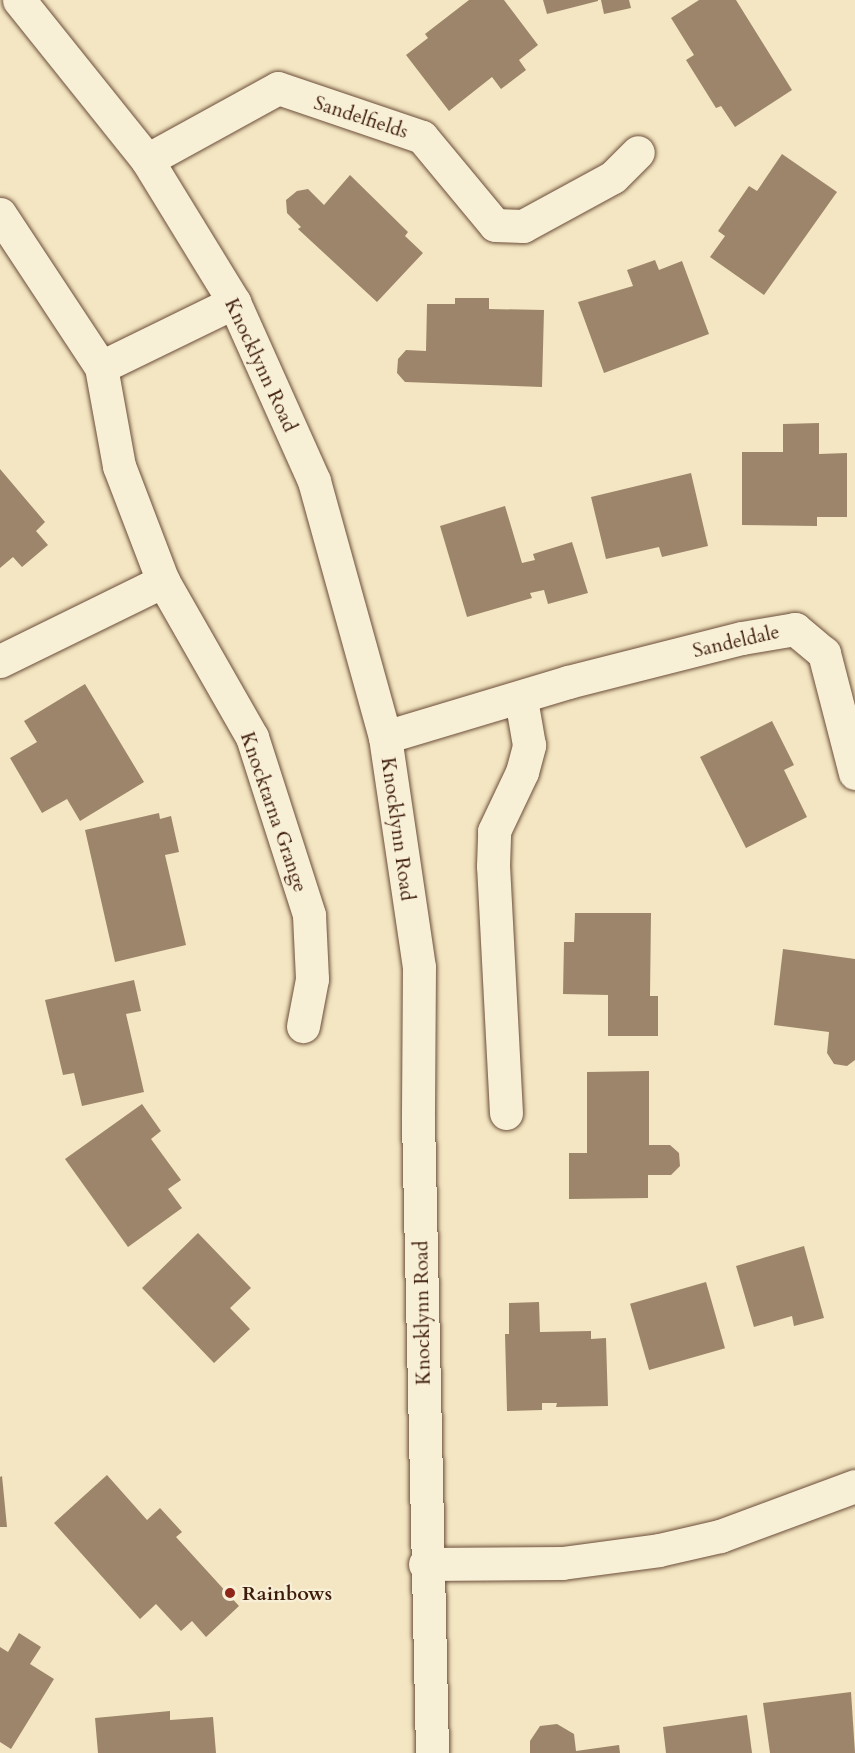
<!DOCTYPE html>
<style>
body{margin:0}
#map{position:relative;width:855px;height:1753px;overflow:hidden;background:#f4e6c2;font-family:Cardo,serif}
div>[style]{position:absolute}
.building>*{inset:0;background:#9c856a;transform-origin:0 0}
.roads{filter:drop-shadow(0 0 2px #6b4e39) drop-shadow(0 0 2px #6b4e39)}
.street>*{height:33px;margin:-16.5px;padding:0 16.5px;transform-origin:16.5px;border-radius:16.5px;background:#f8efd7}
.secondary>*{height:33px;margin:-16.5px;padding:0 16.5px;transform-origin:16.5px;border-radius:16.5px;background:#f8efd7}
.dots>*{width:16px;height:16px;translate:-50% -50%;box-sizing:border-box;border:3px solid #f8efd7;border-radius:50%}
span{translate:-50% -50%;white-space:nowrap;text-align:center;line-height:1.15;-webkit-text-stroke:4.5px #f8efd7;paint-order:stroke}
.street-label{font-size:20px;color:#3d1b0b}
.poi-label{font-size:20px;color:#3d1b0b;font-weight:700}
.left{translate:0 -50%;text-align:left}
</style>
<div id="map">
<div class="building">
<i style="clip-path:polygon(469px 0,504px 0,538px 45px,519px 60px,526px 70px,501px 89px,492px 77px,449px 111px,406px 55px,428px 38px,425px 34px)"></i>
<i style="clip-path:polygon(543px 0,598px 0,598px 1px,547px 14px)"></i>
<i style="clip-path:polygon(601px 0,629px 0,631px 8px,604px 14px)"></i>
<i style="clip-path:polygon(699px 0,736px 0,792px 90px,735px 127px,721px 106px,716px 108px,686px 60px,694px 55px,671px 18px)"></i>
<i style="clip-path:polygon(782px 154px,837px 192px,764px 295px,710px 257px,725px 236px,718px 231px,749px 186px,757px 191px)"></i>
<i style="clip-path:polygon(350px 175px,408px 232px,405px 236px,423px 253px,377px 302px,298px 229px,301px 227px,287px 213px,286px 200px,297px 191px,308px 189px,324px 205px)"></i>
<i style="clip-path:polygon(655px 260px,659px 270px,682px 261px,709px 334px,604px 373px,578px 302px,633px 286px,627px 270px)"></i>
<i style="clip-path:polygon(455px 298px,489px 298px,489px 309px,544px 310px,542px 387px,405px 382px,397px 373px,398px 359px,406px 350px,426px 351px,427px 304px,455px 304px)"></i>
<i style="clip-path:polygon(819px 423px,819px 454px,847px 453px,847px 517px,817px 517px,817px 526px,742px 525px,742px 452px,783px 452px,783px 424px)"></i>
<i style="clip-path:polygon(0 469px,45px 522px,36px 531px,48px 545px,22px 567px,13px 557px,0 568px)"></i>
<i style="clip-path:polygon(691px 473px,708px 546px,662px 557px,659px 547px,606px 559px,591px 497px)"></i>
<i style="clip-path:polygon(505px 506px,522px 563px,535px 560px,533px 554px,572px 542px,588px 593px,548px 604px,544px 590px,530px 593px,532px 598px,467px 617px,440px 526px)"></i>
<i style="clip-path:polygon(85px 684px,144px 782px,80px 821px,67px 799px,42px 813px,10px 758px,37px 742px,24px 721px)"></i>
<i style="clip-path:polygon(772px 721px,794px 765px,784px 770px,807px 817px,746px 848px,700px 757px)"></i>
<i style="clip-path:polygon(159px 813px,160px 819px,171px 816px,179px 852px,165px 855px,186px 945px,115px 962px,85px 830px)"></i>
<i style="clip-path:polygon(575px 913px,651px 913px,650px 996px,658px 996px,658px 1036px,608px 1036px,608px 995px,563px 994px,564px 942px,574px 942px)"></i>
<i style="clip-path:polygon(783px 949px,855px 959px,855px 1060px,847px 1066px,834px 1064px,827px 1053px,829px 1032px,774px 1025px)"></i>
<i style="clip-path:polygon(134px 980px,141px 1011px,126px 1014px,144px 1092px,82px 1106px,74px 1073px,63px 1075px,45px 1000px)"></i>
<i style="clip-path:polygon(649px 1071px,649px 1145px,670px 1145px,679px 1153px,680px 1166px,671px 1175px,648px 1175px,648px 1198px,569px 1199px,569px 1153px,587px 1153px,587px 1072px)"></i>
<i style="clip-path:polygon(142px 1104px,161px 1131px,151px 1139px,181px 1180px,168px 1189px,182px 1208px,128px 1247px,65px 1159px)"></i>
<i style="clip-path:polygon(198px 1233px,251px 1288px,230px 1308px,250px 1329px,214px 1363px,142px 1288px)"></i>
<i style="clip-path:polygon(804px 1246px,824px 1318px,794px 1326px,792px 1316px,754px 1327px,736px 1266px)"></i>
<i style="left:706px;top:1282px;width:69px;height:79px;rotate:74deg"></i>
<i style="clip-path:polygon(539px 1302px,540px 1332px,591px 1331px,591px 1339px,606px 1338px,608px 1406px,556px 1407px,557px 1403px,542px 1403px,542px 1410px,507px 1411px,505px 1334px,509px 1334px,509px 1303px)"></i>
<i style="clip-path:polygon(107px 1475px,147px 1520px,160px 1508px,182px 1532px,176px 1537px,239px 1606px,206px 1637px,192px 1621px,181px 1631px,156px 1604px,140px 1619px,54px 1523px)"></i>
<i style="clip-path:polygon(2px 1476px,7px 1527px,0 1527px,0 1477px)"></i>
<i style="clip-path:polygon(19px 1633px,41px 1647px,30px 1664px,54px 1679px,11px 1749px,0 1742px,0 1647px,8px 1652px)"></i>
<i style="clip-path:polygon(851px 1692px,855px 1753px,770px 1753px,763px 1703px)"></i>
<i style="clip-path:polygon(170px 1711px,170px 1720px,213px 1717px,216px 1753px,98px 1753px,95px 1718px)"></i>
<i style="clip-path:polygon(747px 1715px,752px 1753px,666px 1753px,663px 1727px)"></i>
<i style="clip-path:polygon(557px 1724px,574px 1734px,576px 1751px,619px 1745px,620px 1753px,530px 1753px,530px 1741px,540px 1726px)"></i>
</div>
<div class="roads">
<div class="street">
<i style="left:147px;top:160px;width:149px;rotate:-28.8deg"></i>
<i style="left:278px;top:88px;width:152px;rotate:18.8deg"></i>
<i style="left:422px;top:137px;width:114px;rotate:50.3deg"></i>
<i style="left:495px;top:225px;width:28px;rotate:2deg"></i>
<i style="left:523px;top:226px;width:102px;rotate:-28.6deg"></i>
<i style="left:613px;top:177px;width:35px;rotate:-45deg"></i>
<i style="left:0;top:214px;width:183px;rotate:56.6deg"></i>
<i style="left:101px;top:367px;width:148px;rotate:-26deg"></i>
<i style="left:101px;top:367px;width:101px;rotate:79.7deg"></i>
<i style="left:119px;top:466px;width:123px;rotate:69.1deg"></i>
<i style="left:163px;top:581px;width:180px;rotate:60.3deg"></i>
<i style="left:252px;top:737px;width:187px;rotate:72.2deg"></i>
<i style="left:309px;top:915px;width:64px;rotate:87.3deg"></i>
<i style="left:312px;top:979px;width:48px;rotate:100.8deg"></i>
<i style="left:0;top:661px;width:182px;rotate:-26.1deg"></i>
<i style="left:385px;top:737px;width:191px;rotate:-16.7deg"></i>
<i style="left:568px;top:682px;width:179px;rotate:-14.2deg"></i>
<i style="left:742px;top:638px;width:54px;rotate:-9.6deg"></i>
<i style="left:795px;top:629px;width:38px;rotate:40deg"></i>
<i style="left:824px;top:653px;width:124px;rotate:75.5deg"></i>
<i style="left:506px;top:1113px;width:247px;rotate:-93deg"></i>
<i style="left:493px;top:866px;width:35px;rotate:-88deg"></i>
<i style="left:494px;top:831px;width:65px;rotate:-64.6deg"></i>
<i style="left:522px;top:772px;width:28px;rotate:-75deg"></i>
<i style="left:529px;top:745px;width:47px;rotate:-99.9deg"></i>
<i style="left:425px;top:1564px;width:137px;rotate:-0.4deg"></i>
<i style="left:562px;top:1563px;width:98px;rotate:-7.6deg"></i>
<i style="left:659px;top:1550px;width:63px;rotate:-12.9deg"></i>
<i style="left:720px;top:1536px;width:144px;rotate:-20.3deg"></i>
</div>
<div class="secondary">
<i style="left:19px;top:0;width:205px;rotate:51.3deg"></i>
<i style="left:147px;top:160px;width:167px;rotate:58.5deg"></i>
<i style="left:234px;top:302px;width:196px;rotate:65.9deg"></i>
<i style="left:314px;top:481px;width:266px;rotate:74.5deg"></i>
<i style="left:385px;top:737px;width:232px;rotate:81.6deg"></i>
<i style="left:419px;top:967px;width:152px;rotate:90.4deg"></i>
<i style="left:418px;top:1119px;width:634px;rotate:88.73deg"></i>
</div>
</div>
<div class="dots">
<i style="left:230px;top:1593px;background:#8f2418"></i>
</div>
<div class="street-label">
<span style="left:361px;top:117px;rotate:18deg">Sandelfields</span>
<span style="left:261px;top:365px;rotate:65deg">Knocklynn Road</span>
<span style="left:736px;top:641px;rotate:-13deg">Sandeldale</span>
<span style="left:274px;top:812px;rotate:71deg">Knocktarna Grange</span>
<span style="left:398px;top:829px;rotate:82deg">Knocklynn Road</span>
<span style="left:422px;top:1313px;rotate:-91deg">Knocklynn Road</span>
</div>
<div class="poi-label">
<span class="left" style="left:242px;top:1593px">Rainbows</span>
</div>
</div>
